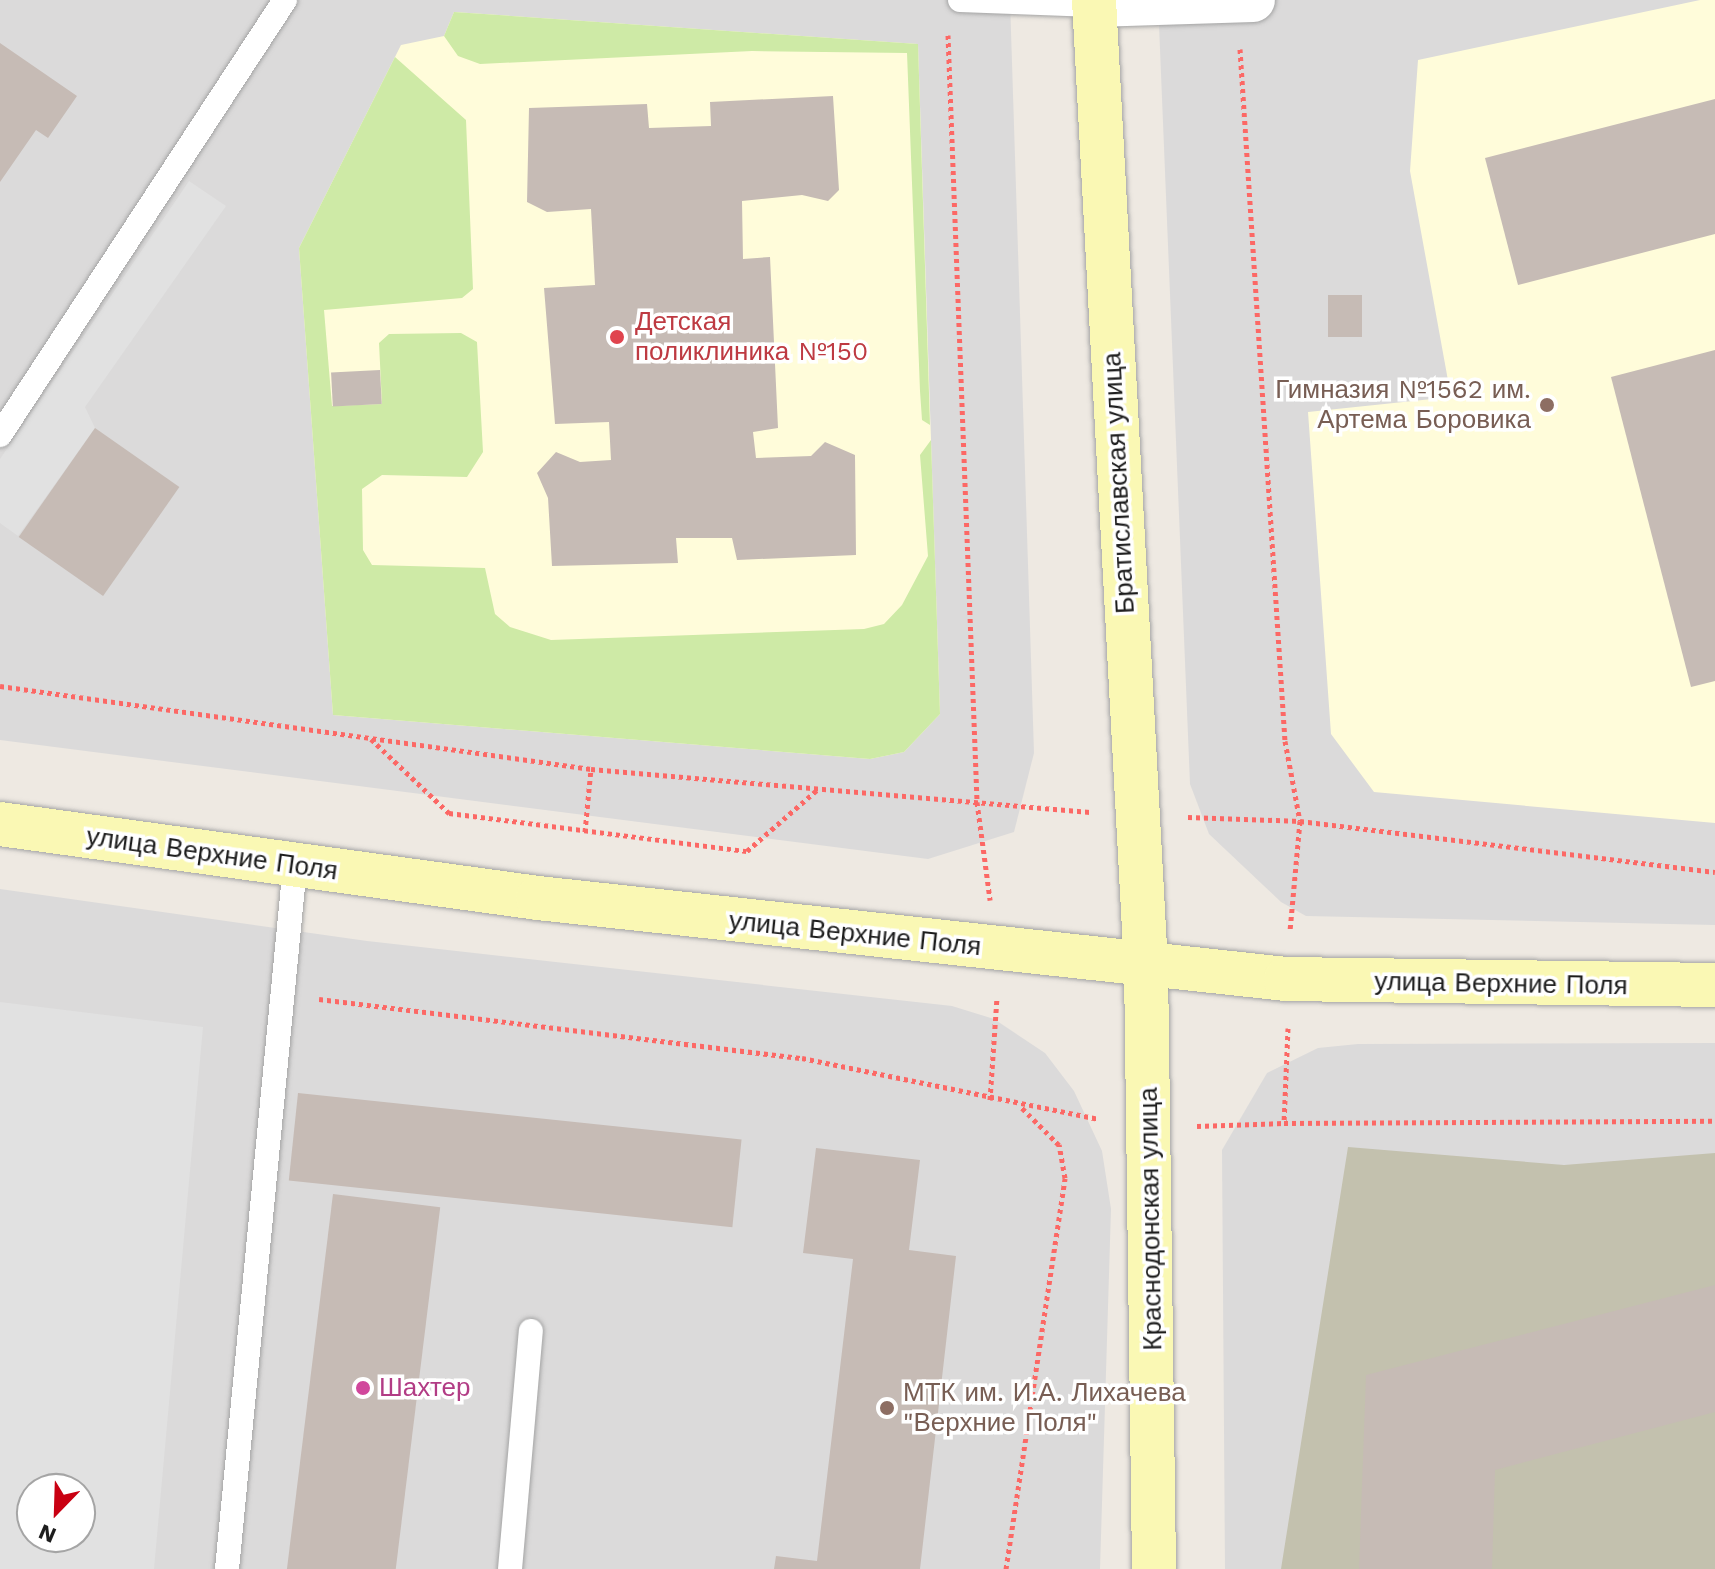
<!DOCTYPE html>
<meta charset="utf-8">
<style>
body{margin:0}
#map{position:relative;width:1715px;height:1569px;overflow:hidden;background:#eee9e2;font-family:"Work Sans",sans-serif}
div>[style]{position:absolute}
.residential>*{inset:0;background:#dbdada}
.education>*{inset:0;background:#fffcda}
.construction>*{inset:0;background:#c3c1ae}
.grass>*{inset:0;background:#ceeaa6}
.parking>*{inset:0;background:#e1e1e1}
.building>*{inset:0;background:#c6bbb5;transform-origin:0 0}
.path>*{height:5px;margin-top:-2.5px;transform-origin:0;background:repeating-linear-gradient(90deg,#fc6865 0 4px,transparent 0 8px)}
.roads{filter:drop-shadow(0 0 2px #a4a4a4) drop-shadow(0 0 2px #a4a4a4)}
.service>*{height:24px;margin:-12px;padding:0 12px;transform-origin:12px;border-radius:12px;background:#fff}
.minor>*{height:44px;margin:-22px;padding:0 22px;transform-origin:22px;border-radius:22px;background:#fff}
.secondary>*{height:44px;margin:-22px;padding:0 22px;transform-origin:22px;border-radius:22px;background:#faf8b4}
.dots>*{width:22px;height:22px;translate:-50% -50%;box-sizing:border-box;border:4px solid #fff;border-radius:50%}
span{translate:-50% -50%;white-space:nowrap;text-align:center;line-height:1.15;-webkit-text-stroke:7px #fff;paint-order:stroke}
.health-label{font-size:26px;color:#be3a42}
.left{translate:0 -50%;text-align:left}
.education-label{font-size:26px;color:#785e54}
.right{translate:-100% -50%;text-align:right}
.street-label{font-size:26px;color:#1d1d1d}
.hotel-label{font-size:26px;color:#b23c85}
.north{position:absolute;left:16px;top:1473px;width:80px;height:80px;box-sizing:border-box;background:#fff;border:2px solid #a5a5a5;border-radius:50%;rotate:203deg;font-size:22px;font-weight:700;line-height:32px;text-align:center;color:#1d1d1d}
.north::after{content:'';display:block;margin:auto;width:28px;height:36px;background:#c90012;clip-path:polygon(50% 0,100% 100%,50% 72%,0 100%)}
</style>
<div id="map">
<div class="residential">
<i style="clip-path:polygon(0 0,1010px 0,1034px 753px,1014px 832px,928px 859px,0 740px)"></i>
<i style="clip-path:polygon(1158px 0,1715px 0,1715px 925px,1306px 916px,1281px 902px,1209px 834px,1190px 784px)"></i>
<i style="clip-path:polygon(evenodd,0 889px,367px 941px,952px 1006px,994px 1019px,1045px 1053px,1074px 1091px,1102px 1151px,1111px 1209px,1100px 1569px,0 1569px,0 889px,32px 1489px,80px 1489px,80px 1537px,32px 1537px,32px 1489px)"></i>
<i style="clip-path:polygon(1715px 1043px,1715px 1569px,1225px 1569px,1222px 1150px,1267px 1073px,1318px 1048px,1358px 1044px)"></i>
</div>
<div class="education">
<i style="clip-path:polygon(1700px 0,1715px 0,1715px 823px,1374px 792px,1331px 734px,1308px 412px,1451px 397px,1410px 171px,1418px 60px)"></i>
<i style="clip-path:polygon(454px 12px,918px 44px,940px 714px,904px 752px,870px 759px,333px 715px,299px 248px,401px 45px,444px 36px)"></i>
</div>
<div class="construction">
<i style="clip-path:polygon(1348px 1147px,1564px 1165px,1715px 1153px,1715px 1569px,1281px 1569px)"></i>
</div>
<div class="grass">
<i style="clip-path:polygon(454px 12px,918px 44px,930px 425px,922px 420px,920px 391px,907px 53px,752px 51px,480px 64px,458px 56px,444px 36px)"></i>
<i style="clip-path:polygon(395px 57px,466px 120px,473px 289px,462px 298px,324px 310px,332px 406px,382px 404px,379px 343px,389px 334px,461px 333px,477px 342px,483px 452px,467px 477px,382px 475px,362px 489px,363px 550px,372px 565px,485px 568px,495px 614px,510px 627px,551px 640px,864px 629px,884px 624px,902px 605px,928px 556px,920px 455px,931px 440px,940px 714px,904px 752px,870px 759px,333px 715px,299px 248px)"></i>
</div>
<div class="parking">
<i style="clip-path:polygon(189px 181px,226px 206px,85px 407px,95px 428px,18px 536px,0 523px,0 459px)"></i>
<i style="clip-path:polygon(evenodd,0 1002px,203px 1027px,154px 1569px,0 1569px,0 1002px,80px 1489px,80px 1537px,32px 1537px,32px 1489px,80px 1489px)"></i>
</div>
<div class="building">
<i style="clip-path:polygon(0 43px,77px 96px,48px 138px,36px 130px,0 182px)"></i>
<i style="clip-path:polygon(833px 96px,839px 190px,828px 201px,802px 195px,742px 201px,743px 259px,770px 257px,778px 428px,753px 432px,756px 458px,811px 456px,825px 442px,855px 455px,856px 555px,737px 560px,732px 538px,676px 538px,678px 563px,552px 566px,548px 498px,537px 473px,556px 452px,580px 462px,611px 460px,609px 422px,555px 424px,544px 288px,595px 285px,591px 209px,547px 212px,527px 202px,529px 108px,647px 104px,649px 128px,711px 126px,710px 102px)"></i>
<i style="clip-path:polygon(1715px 99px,1715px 234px,1518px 285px,1485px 158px)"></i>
<i style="left:1328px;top:295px;width:34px;height:42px"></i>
<i style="clip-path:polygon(1715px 350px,1715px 681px,1691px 687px,1611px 377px)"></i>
<i style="left:380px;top:370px;width:34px;height:49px;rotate:87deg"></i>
<i style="left:95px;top:428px;width:103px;height:133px;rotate:35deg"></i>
<i style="left:298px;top:1093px;width:446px;height:88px;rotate:6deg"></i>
<i style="clip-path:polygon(816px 1148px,920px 1160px,909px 1250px,956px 1256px,920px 1569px,774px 1569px,776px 1556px,817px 1561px,853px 1259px,803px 1253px)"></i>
<i style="left:333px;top:1194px;width:108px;height:378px;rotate:7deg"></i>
<i style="clip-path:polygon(1715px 1285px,1715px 1412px,1495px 1470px,1492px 1569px,1359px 1569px,1366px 1375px)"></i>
</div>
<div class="path">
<i style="left:948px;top:35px;width:768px;rotate:87.83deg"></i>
<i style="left:977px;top:802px;width:99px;rotate:82.4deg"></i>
<i style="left:1240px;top:49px;width:693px;rotate:86.28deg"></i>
<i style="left:1285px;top:741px;width:81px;rotate:79.4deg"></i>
<i style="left:1300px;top:821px;width:418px;rotate:7deg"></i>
<i style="left:0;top:686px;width:597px;rotate:7.99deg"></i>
<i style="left:591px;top:769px;width:501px;rotate:4.93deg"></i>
<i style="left:371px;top:739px;width:108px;rotate:43.5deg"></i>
<i style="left:449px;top:813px;width:300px;rotate:7.3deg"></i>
<i style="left:747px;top:851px;width:93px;rotate:-41.1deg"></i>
<i style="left:1188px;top:817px;width:112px;rotate:2deg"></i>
<i style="left:1300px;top:821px;width:109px;rotate:95.2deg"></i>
<i style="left:585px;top:832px;width:63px;rotate:-84.6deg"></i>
<i style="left:319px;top:999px;width:487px;rotate:7deg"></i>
<i style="left:802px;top:1058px;width:303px;rotate:11.6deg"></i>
<i style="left:1288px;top:1028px;width:95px;rotate:92.4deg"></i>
<i style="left:1284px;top:1123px;width:431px;rotate:-0.3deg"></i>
<i style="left:990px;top:1100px;width:103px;rotate:-86.1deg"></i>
<i style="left:1197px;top:1126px;width:87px;rotate:-2deg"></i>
<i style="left:1006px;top:1569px;width:395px;rotate:-81.4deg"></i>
<i style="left:1065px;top:1178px;width:34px;rotate:-100deg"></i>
<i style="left:1059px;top:1145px;width:54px;rotate:-135deg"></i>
</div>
<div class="roads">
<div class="service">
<i style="left:960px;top:0;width:134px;rotate:2.1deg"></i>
<i style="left:0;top:435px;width:520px;rotate:-56.77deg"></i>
<i style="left:227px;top:1569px;width:707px;rotate:-84.48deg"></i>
<i style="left:510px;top:1569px;width:239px;rotate:-85deg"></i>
</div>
<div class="minor">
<i style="left:1094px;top:5px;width:159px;rotate:-1.8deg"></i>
</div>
<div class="secondary">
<i style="left:1094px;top:0;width:966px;rotate:86.92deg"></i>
<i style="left:1146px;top:965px;width:604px;rotate:89.24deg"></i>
<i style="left:0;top:824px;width:543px;rotate:7.83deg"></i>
<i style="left:538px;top:898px;width:752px;rotate:6.18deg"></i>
<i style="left:1286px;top:979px;width:429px;rotate:0.8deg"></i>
</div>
</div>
<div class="dots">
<i style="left:617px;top:337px;background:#e0444e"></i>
<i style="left:1547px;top:405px;background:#8d6e63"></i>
<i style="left:363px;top:1388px;background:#d1479c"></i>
<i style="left:887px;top:1408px;background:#8d6e63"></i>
</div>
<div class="health-label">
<span class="left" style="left:635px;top:337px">Детская<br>поликлиника №150</span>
</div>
<div class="education-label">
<span class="right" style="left:1531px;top:405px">Гимназия №1562 им.<br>Артема Боровика</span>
<span class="left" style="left:903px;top:1408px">МТК им. И.А. Лихачева<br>"Верхние Поля"</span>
</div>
<div class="street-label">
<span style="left:1119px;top:483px;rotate:-93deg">Братиславская улица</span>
<span style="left:212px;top:854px;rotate:8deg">улица Верхние Поля</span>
<span style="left:855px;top:934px;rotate:6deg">улица Верхние Поля</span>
<span style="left:1501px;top:984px;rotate:1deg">улица Верхние Поля</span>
<span style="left:1151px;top:1219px;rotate:-91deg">Краснодонская улица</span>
</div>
<div class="hotel-label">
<span class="left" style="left:379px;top:1388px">Шахтер</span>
</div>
<div class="north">N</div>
</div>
